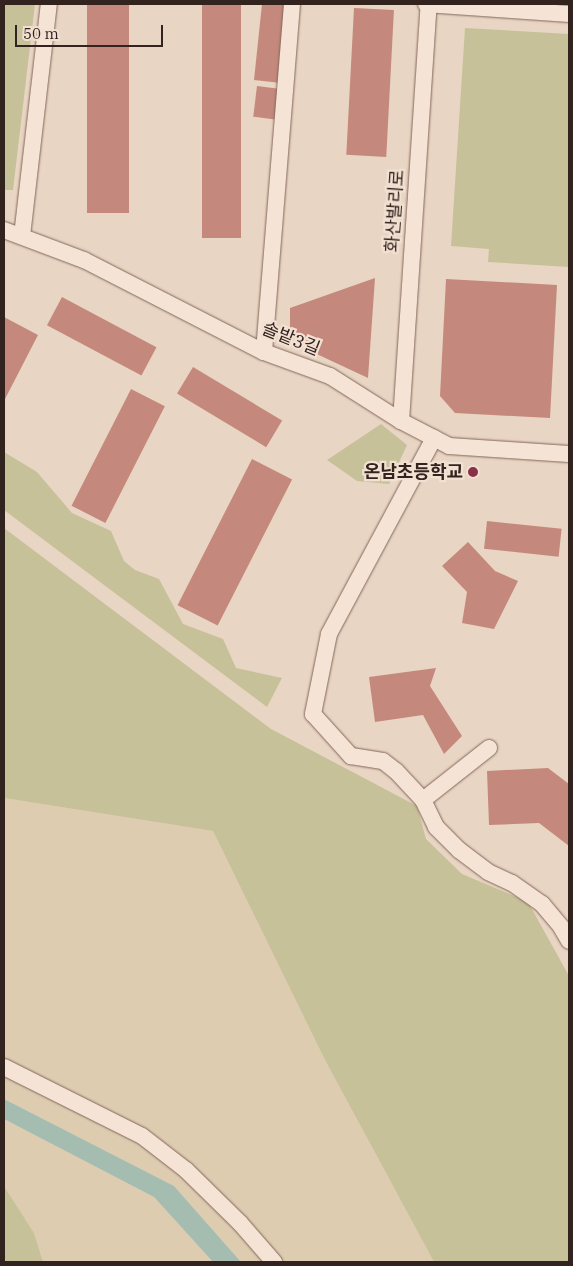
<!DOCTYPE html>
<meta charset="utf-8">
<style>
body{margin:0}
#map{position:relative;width:573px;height:1266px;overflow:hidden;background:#e9d5c3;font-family:"IBM Plex Serif","Noto Sans KR",serif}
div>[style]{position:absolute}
.farmland>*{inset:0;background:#deccb1}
.green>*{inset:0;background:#c6c198}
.water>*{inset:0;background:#a5bdb0}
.building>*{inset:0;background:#c4897c;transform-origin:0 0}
.roads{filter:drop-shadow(0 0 1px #82675b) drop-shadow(0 0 1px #82675b)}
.street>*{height:16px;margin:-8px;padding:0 8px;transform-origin:8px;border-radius:8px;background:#f5e4d5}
.dots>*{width:14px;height:14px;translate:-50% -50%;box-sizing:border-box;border:2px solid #f2e1d2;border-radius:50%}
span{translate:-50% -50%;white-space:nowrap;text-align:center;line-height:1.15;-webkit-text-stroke:4.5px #f2e1d2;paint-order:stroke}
.street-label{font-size:18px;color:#33231e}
.poi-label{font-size:18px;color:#33231e;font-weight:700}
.right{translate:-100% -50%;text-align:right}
.frame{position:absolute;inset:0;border:5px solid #33231e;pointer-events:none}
.scale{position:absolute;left:15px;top:25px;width:148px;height:22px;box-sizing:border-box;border:2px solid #33231e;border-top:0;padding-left:6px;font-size:15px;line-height:18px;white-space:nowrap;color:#33231e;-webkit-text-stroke:4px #f2e1d2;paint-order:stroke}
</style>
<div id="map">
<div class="farmland">
<i style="clip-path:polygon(4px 798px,213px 831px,324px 1058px,434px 1262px,241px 1262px,174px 1186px,4px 1099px)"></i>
<i style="clip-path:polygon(4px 1119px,154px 1197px,213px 1262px,43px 1262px,34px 1233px,4px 1186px)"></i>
</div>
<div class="green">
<i style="clip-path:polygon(4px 4px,35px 4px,13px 190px,4px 190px)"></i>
<i style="clip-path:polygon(465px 28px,569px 34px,569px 267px,488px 262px,489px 249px,451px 246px)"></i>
<i style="clip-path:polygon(381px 424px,407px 445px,389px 484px,357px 481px,327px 460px)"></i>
<i style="clip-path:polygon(4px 452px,37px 472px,72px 513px,111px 531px,124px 561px,135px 570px,159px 579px,183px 624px,223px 639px,236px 668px,282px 678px,267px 707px,4px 510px)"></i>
<i style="clip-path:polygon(4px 528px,271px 729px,417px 806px,426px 839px,462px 874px,528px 902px,569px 976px,569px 1262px,434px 1262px,324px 1058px,213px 831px,4px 798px)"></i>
<i style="clip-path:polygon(4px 1186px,34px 1233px,43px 1262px,4px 1262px)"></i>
</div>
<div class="water">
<i style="clip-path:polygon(4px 1099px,174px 1186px,241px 1262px,213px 1262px,154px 1197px,4px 1119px)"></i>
</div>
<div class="building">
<i style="left:87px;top:4px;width:42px;height:209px"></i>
<i style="left:202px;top:4px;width:39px;height:234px"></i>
<i style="clip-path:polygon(262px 4px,284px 4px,288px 9px,281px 83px,254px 80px)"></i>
<i style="left:354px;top:8px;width:40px;height:147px;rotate:3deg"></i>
<i style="left:257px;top:86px;width:24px;height:31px;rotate:7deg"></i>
<i style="clip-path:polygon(375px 278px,368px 378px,306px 349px,290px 327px,290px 308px)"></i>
<i style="clip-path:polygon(446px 279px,557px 285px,550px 418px,455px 413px,440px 396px)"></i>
<i style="left:62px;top:297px;width:107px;height:32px;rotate:28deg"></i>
<i style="clip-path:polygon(4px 317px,38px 335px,4px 401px)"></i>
<i style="left:193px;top:367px;width:104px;height:31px;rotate:31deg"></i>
<i style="left:131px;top:389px;width:38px;height:131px;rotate:27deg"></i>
<i style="left:252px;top:459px;width:45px;height:164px;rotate:27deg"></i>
<i style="left:487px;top:521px;width:75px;height:28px;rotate:6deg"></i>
<i style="clip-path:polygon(468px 542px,495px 571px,518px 581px,494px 629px,462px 623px,467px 592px,442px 566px)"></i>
<i style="clip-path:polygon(436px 668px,430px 686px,462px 736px,444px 754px,423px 715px,375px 722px,369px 677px)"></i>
<i style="clip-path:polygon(548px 768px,569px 784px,569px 846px,539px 823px,489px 825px,487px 771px)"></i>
</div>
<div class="roads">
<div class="street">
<i style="left:426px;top:4px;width:143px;rotate:4deg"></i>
<i style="left:4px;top:230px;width:85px;rotate:20.6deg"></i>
<i style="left:84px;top:260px;width:202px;rotate:27.1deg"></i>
<i style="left:264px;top:352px;width:70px;rotate:20deg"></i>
<i style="left:330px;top:376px;width:84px;rotate:32.4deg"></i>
<i style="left:401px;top:421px;width:54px;rotate:27.5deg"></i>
<i style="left:449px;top:446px;width:120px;rotate:3.8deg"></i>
<i style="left:22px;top:236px;width:234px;rotate:-83.4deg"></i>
<i style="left:264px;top:352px;width:349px;rotate:-85.4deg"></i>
<i style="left:401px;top:421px;width:418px;rotate:-86.2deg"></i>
<i style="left:434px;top:438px;width:222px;rotate:118.2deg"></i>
<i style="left:329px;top:634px;width:82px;rotate:101.3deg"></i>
<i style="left:313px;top:714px;width:57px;rotate:47.9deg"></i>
<i style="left:351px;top:756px;width:32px;rotate:9deg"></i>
<i style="left:383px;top:761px;width:16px;rotate:38deg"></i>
<i style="left:396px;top:771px;width:40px;rotate:47deg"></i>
<i style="left:423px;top:800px;width:30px;rotate:64deg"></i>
<i style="left:436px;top:827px;width:33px;rotate:45deg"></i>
<i style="left:459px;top:850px;width:36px;rotate:37deg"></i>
<i style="left:488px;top:872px;width:26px;rotate:25deg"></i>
<i style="left:512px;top:883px;width:37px;rotate:35deg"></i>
<i style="left:542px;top:904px;width:30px;rotate:50deg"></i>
<i style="left:561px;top:927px;width:16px;rotate:60deg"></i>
<i style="left:423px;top:800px;width:84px;rotate:-38.2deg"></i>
<i style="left:4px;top:1067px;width:154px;rotate:26.6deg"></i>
<i style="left:142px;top:1136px;width:56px;rotate:37.7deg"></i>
<i style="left:186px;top:1170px;width:76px;rotate:44.5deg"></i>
<i style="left:240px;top:1223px;width:52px;rotate:48.9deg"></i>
</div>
</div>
<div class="dots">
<i style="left:473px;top:472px;background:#8b3147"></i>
</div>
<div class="street-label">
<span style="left:395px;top:211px;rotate:-86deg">화산발리로</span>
<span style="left:291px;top:339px;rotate:22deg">솔밭3길</span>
</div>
<div class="poi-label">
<span class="right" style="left:463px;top:472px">온남초등학교</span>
</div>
<div class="frame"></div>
<div class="scale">50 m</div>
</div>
